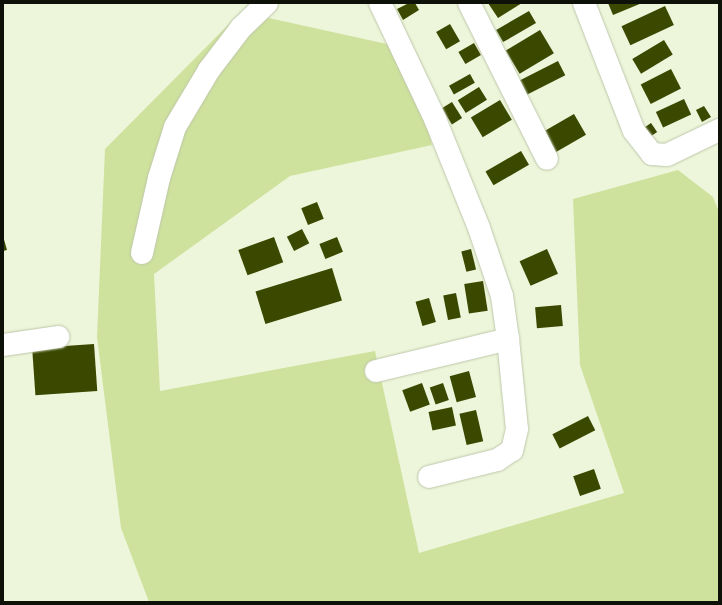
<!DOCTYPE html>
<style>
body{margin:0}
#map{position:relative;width:722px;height:605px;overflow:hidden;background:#edf6da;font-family:"PT Sans",sans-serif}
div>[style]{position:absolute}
.green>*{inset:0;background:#cee29d}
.building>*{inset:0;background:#3a4800;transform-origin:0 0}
.roads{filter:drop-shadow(0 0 1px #bec6ab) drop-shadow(0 0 1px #bec6ab)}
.minor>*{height:22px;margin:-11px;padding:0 11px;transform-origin:11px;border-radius:11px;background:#fff}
span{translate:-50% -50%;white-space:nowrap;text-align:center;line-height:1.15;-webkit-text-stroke:4px #edf6da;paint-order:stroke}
.frame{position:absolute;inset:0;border:4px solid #0e1108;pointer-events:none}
</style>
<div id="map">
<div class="green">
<i style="clip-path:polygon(241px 12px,405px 48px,432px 145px,290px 176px,154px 274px,160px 391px,375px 351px,419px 553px,624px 493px,580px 365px,573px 199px,678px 170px,713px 197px,719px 212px,719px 602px,149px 602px,121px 528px,97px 337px,105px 149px)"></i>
</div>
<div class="building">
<i style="clip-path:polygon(409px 3px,415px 3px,419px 10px,403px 20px,397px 9px)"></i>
<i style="clip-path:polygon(488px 3px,522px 3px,498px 18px)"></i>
<i style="clip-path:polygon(608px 3px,642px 3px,613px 15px)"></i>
<i style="left:665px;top:6px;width:21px;height:48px;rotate:65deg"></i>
<i style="left:529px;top:11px;width:14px;height:38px;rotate:60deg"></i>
<i style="left:450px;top:24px;width:20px;height:16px;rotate:60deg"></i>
<i style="left:540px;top:30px;width:27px;height:40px;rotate:59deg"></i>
<i style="left:664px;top:40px;width:17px;height:37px;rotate:59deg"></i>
<i style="left:474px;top:43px;width:14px;height:18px;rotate:60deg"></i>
<i style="left:558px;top:61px;width:16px;height:47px;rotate:63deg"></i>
<i style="left:671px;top:69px;width:22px;height:34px;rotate:63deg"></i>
<i style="left:470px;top:74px;width:10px;height:24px;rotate:61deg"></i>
<i style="left:479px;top:87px;width:15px;height:25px;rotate:58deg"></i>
<i style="left:684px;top:99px;width:17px;height:31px;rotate:65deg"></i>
<i style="left:500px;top:100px;width:23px;height:34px;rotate:59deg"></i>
<i style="left:452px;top:102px;width:19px;height:12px;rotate:58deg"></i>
<i style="clip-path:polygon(704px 106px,711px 117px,702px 122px,696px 110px)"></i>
<i style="left:574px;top:114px;width:24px;height:37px;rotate:60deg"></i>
<i style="left:651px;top:123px;width:11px;height:11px;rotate:56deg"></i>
<i style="left:521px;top:151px;width:16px;height:41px;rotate:60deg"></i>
<i style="left:317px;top:202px;width:18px;height:17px;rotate:68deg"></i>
<i style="left:302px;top:229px;width:16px;height:17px;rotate:63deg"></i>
<i style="clip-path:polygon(3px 236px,7px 250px,3px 251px)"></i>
<i style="left:274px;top:237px;width:27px;height:38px;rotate:70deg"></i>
<i style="left:337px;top:237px;width:16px;height:19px;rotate:68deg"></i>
<i style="left:471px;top:249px;width:21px;height:10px;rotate:76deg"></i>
<i style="left:547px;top:249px;width:27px;height:30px;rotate:66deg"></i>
<i style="left:332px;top:268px;width:34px;height:80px;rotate:73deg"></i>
<i style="left:483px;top:281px;width:30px;height:19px;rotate:81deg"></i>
<i style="left:456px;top:293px;width:25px;height:13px;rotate:79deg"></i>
<i style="left:429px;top:298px;width:25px;height:14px;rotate:74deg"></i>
<i style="left:561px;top:305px;width:21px;height:26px;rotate:85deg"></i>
<i style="left:94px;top:344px;width:47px;height:62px;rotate:86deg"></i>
<i style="left:469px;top:371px;width:27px;height:20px;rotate:75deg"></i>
<i style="left:422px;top:383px;width:23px;height:21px;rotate:70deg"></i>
<i style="left:443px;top:383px;width:18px;height:14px;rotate:71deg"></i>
<i style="left:452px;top:407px;width:19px;height:24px;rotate:78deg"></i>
<i style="left:476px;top:410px;width:32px;height:17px;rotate:77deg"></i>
<i style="left:588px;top:416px;width:16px;height:40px;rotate:63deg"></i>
<i style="left:594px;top:469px;width:21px;height:22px;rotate:71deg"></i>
</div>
<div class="roads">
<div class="minor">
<i style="left:380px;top:3px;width:128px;rotate:64.6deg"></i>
<i style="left:435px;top:119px;width:118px;rotate:68deg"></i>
<i style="left:479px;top:228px;width:72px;rotate:71.3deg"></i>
<i style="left:502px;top:296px;width:43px;rotate:82.1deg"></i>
<i style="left:508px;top:339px;width:90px;rotate:84.3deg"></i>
<i style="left:517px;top:429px;width:22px;rotate:103deg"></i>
<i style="left:512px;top:450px;width:18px;rotate:146deg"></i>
<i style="left:497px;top:460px;width:70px;rotate:166deg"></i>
<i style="left:469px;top:3px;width:174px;rotate:63.4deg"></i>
<i style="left:584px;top:3px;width:137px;rotate:68.7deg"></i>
<i style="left:634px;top:131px;width:29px;rotate:52deg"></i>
<i style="left:652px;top:154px;width:15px;rotate:4deg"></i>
<i style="left:667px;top:155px;width:58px;rotate:-25.7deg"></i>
<i style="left:142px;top:253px;width:77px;rotate:-77.2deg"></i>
<i style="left:159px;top:178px;width:53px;rotate:-72.6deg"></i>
<i style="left:175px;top:127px;width:66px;rotate:-59.2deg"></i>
<i style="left:209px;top:70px;width:53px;rotate:-52.7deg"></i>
<i style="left:241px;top:28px;width:36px;rotate:-44deg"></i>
<i style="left:3px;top:345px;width:56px;rotate:-8.3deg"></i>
<i style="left:376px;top:371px;width:136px;rotate:-13.6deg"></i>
</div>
</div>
<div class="frame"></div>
</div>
